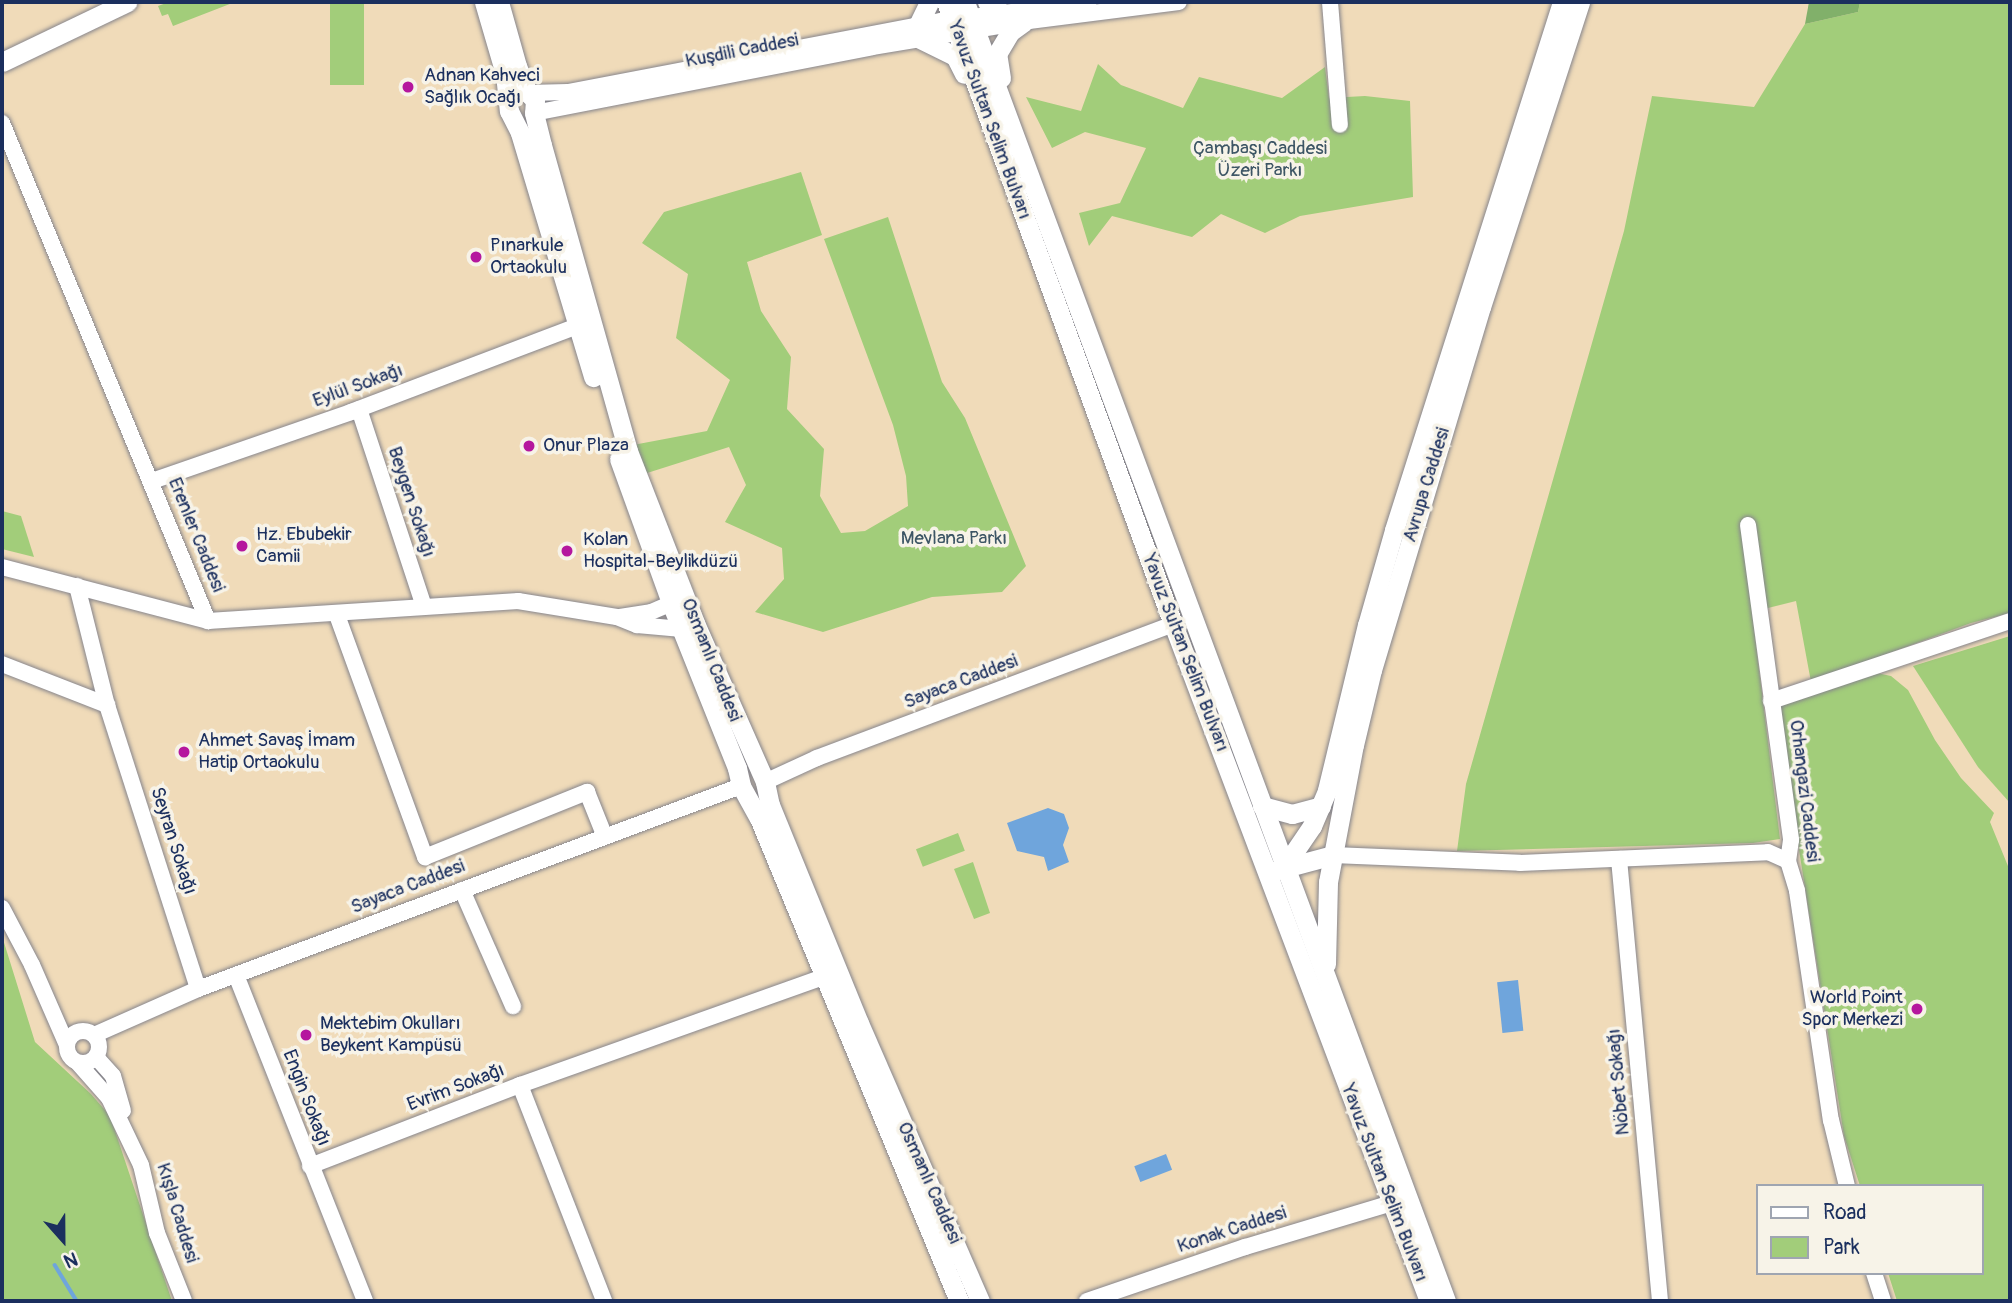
<!DOCTYPE html>
<meta charset="utf-8">
<style>
body{margin:0}
#map{position:relative;width:2012px;height:1303px;overflow:hidden;background:#f0dbb9;font-family:Pangolin,sans-serif}
div>[style]{position:absolute}
.green>*{inset:0;background:#a2cd7a;transform-origin:0 0}
.forest>*{inset:0;background:#81b06a}
.water>*{inset:0;background:#6fa5dc;transform-origin:0 0}
.stream>*{height:3.5px;margin:-1.75px;padding:0 1.75px;transform-origin:1.75px;border-radius:1.75px;background:#6fa5dc}
.roads{filter:drop-shadow(0 0 2px #86858c) drop-shadow(0 0 2px #86858c)}
.minor>*{height:16px;margin:-8px;padding:0 8px;transform-origin:8px;border-radius:8px;background:#fff}
.minor>.ring{margin:-8px;padding:0;box-sizing:content-box;background:none;border:16px solid #fff;border-radius:50%}
.major>*{height:19px;margin:-9.5px;padding:0 9.5px;transform-origin:9.5px;border-radius:9.5px;background:#fff}
.dots>*{width:19px;height:19px;translate:-50% -50%;box-sizing:border-box;border:4px solid #f7f3e8;border-radius:50%}
span{translate:-50% -50%;white-space:nowrap;text-align:center;line-height:1.15;-webkit-text-stroke:7px #f7f3e8;paint-order:stroke}
.street-label{font-size:19px;color:#1b2f5e}
.poi-label{font-size:19px;color:#1b2f5e}
.left{translate:0 -50%;text-align:left}
.right{translate:-100% -50%;text-align:right}
.park-label{font-size:19px;color:#3d5665}
.frame{position:absolute;inset:0;border:4px solid #1b2f5e;pointer-events:none}
.legend{position:absolute;left:1756px;top:1184px;width:228px;height:91px;box-sizing:border-box;background:#f7f3e8;border:2px solid #9fa5b1;margin:0;padding:9px 12px;list-style:none;font-size:21px;color:#1b2f5e}
.legend li{display:flex;align-items:center;gap:14px;height:35px}
.legend b{width:35px;border:2px solid #9fa5b1}
.north{position:absolute;left:28px;top:1205px;width:70px;height:70px;-webkit-text-stroke:5px #f7f3e8;paint-order:stroke;rotate:159deg;font-size:19px;font-weight:700;line-height:28px;text-align:center;color:#1b2f5e}
.north::after{content:'';display:block;margin:auto;width:24px;height:32px;background:#1b2f5e;clip-path:polygon(50% 0,100% 100%,50% 72%,0 100%)}
</style>
<div id="map">
<div class="green">
<i style="clip-path:polygon(169px 2px,235px 2px,173px 26px,168px 14px,162px 16px,158px 6px)"></i>
<i style="left:330px;top:2px;width:34px;height:83px"></i>
<i style="clip-path:polygon(1860px 2px,2010px 2px,2010px 613px,1971px 623px,1811px 682px,1796px 601px,1752px 612px,1780px 839px,1753px 843px,1457px 851px,1466px 784px,1624px 231px,1652px 96px,1754px 107px,1805px 24px,1858px 12px)"></i>
<i style="clip-path:polygon(1098px 64px,1121px 85px,1183px 108px,1199px 77px,1282px 98px,1325px 67px,1329px 98px,1365px 96px,1410px 101px,1413px 197px,1300px 216px,1265px 233px,1221px 214px,1192px 237px,1112px 216px,1089px 246px,1079px 213px,1120px 203px,1146px 148px,1085px 132px,1052px 148px,1026px 97px,1081px 111px)"></i>
<i style="clip-path:polygon(801px 172px,822px 235px,747px 262px,761px 311px,791px 357px,787px 409px,824px 449px,820px 496px,841px 533px,865px 531px,908px 506px,906px 476px,893px 425px,824px 239px,888px 217px,942px 382px,965px 418px,1026px 566px,1002px 592px,932px 597px,823px 632px,755px 612px,784px 579px,782px 548px,725px 522px,746px 485px,729px 447px,644px 474px,633px 445px,707px 431px,730px 380px,676px 338px,688px 274px,642px 243px,664px 212px)"></i>
<i style="clip-path:polygon(2px 511px,21px 516px,34px 557px,2px 549px)"></i>
<i style="clip-path:polygon(2010px 636px,2010px 803px,1978px 767px,1913px 666px)"></i>
<i style="clip-path:polygon(1872px 672px,1891px 676px,1908px 690px,1935px 740px,1961px 778px,1994px 813px,1990px 822px,2010px 871px,2010px 1301px,1897px 1301px,1888px 1273px,1982px 1273px,1982px 1186px,1860px 1186px,1844px 1136px,1778px 716px,1782px 704px)"></i>
<i style="left:958px;top:833px;width:19px;height:45px;rotate:69deg"></i>
<i style="clip-path:polygon(973px 862px,990px 913px,974px 919px,954px 869px)"></i>
<i style="clip-path:polygon(2px 936px,35px 1042px,91px 1094px,110px 1116px,172px 1301px,2px 1301px)"></i>
</div>
<div class="forest">
<i style="clip-path:polygon(1809px 2px,1860px 2px,1858px 12px,1805px 24px)"></i>
</div>
<div class="water">
<i style="clip-path:polygon(1048px 808px,1064px 814px,1069px 828px,1063px 845px,1069px 862px,1048px 871px,1044px 857px,1017px 851px,1007px 823px)"></i>
<i style="left:1518px;top:980px;width:51px;height:21px;rotate:84deg"></i>
<i style="left:1166px;top:1154px;width:17px;height:34px;rotate:69deg"></i>
</div>
<div class="stream">
<i style="left:55px;top:1265px;width:42px;rotate:58.6deg"></i>
</div>
<div class="roads">
<div class="minor">
<i style="left:1330px;top:2px;width:123px;rotate:85.4deg"></i>
<i style="left:528px;top:93px;width:40px;rotate:-1.4deg"></i>
<i style="left:568px;top:92px;width:380px;rotate:-10.8deg"></i>
<i style="left:941px;top:21px;width:149px;rotate:-7.3deg"></i>
<i style="left:534px;top:113px;width:344px;rotate:-11deg"></i>
<i style="left:872px;top:47px;width:159px;rotate:-9.4deg"></i>
<i style="left:1029px;top:21px;width:151px;rotate:-7.2deg"></i>
<i style="left:2px;top:123px;width:539px;rotate:67.53deg"></i>
<i style="left:208px;top:621px;width:311px;rotate:-3.7deg"></i>
<i style="left:518px;top:601px;width:100px;rotate:9.2deg"></i>
<i style="left:617px;top:617px;width:22px;rotate:22deg"></i>
<i style="left:637px;top:625px;width:45px;rotate:5.1deg"></i>
<i style="left:682px;top:629px;width:10px;rotate:-24deg"></i>
<i style="left:359px;top:409px;width:208px;rotate:71.8deg"></i>
<i style="left:152px;top:481px;width:211px;rotate:-19.1deg"></i>
<i style="left:351px;top:412px;width:242px;rotate:-20.8deg"></i>
<i style="left:1748px;top:525px;width:318px;rotate:82.2deg"></i>
<i style="left:1791px;top:840px;width:21px;rotate:98deg"></i>
<i style="left:1788px;top:861px;width:31px;rotate:73deg"></i>
<i style="left:1797px;top:891px;width:232px;rotate:81.6deg"></i>
<i style="left:1831px;top:1120px;width:68px;rotate:76.4deg"></i>
<i style="left:2px;top:567px;width:213px;rotate:14.7deg"></i>
<i style="left:77px;top:586px;width:123px;rotate:75.9deg"></i>
<i style="left:107px;top:705px;width:298px;rotate:72.2deg"></i>
<i style="left:337px;top:615px;width:258px;rotate:70deg"></i>
<i style="left:425px;top:857px;width:175px;rotate:-21.9deg"></i>
<i style="left:587px;top:792px;width:48px;rotate:68.2deg"></i>
<i style="left:620px;top:617px;width:31px;rotate:-9deg"></i>
<i style="left:651px;top:612px;width:34px;rotate:-23deg"></i>
<i style="left:2px;top:664px;width:113px;rotate:21.3deg"></i>
<i style="left:1771px;top:701px;width:252px;rotate:-18.5deg"></i>
<i style="left:765px;top:782px;width:57px;rotate:-24.8deg"></i>
<i style="left:817px;top:758px;width:380px;rotate:-20.6deg"></i>
<i style="left:1333px;top:855px;width:187px;rotate:2.4deg"></i>
<i style="left:1520px;top:863px;width:248px;rotate:-2.5deg"></i>
<i style="left:1768px;top:852px;width:22px;rotate:24deg"></i>
<i style="left:1619px;top:859px;width:444px;rotate:84.7deg"></i>
<i style="left:462px;top:890px;width:127px;rotate:66.3deg"></i>
<i style="left:2px;top:908px;width:64px;rotate:62.2deg"></i>
<i style="left:32px;top:965px;width:87px;rotate:66.4deg"></i>
<i style="left:236px;top:975px;width:351px;rotate:68.4deg"></i>
<i class="ring" style="left:67px;top:1031px;width:16px;height:16px"></i>
<i style="left:94px;top:1035px;width:114px;rotate:-23.9deg"></i>
<i style="left:198px;top:989px;width:580px;rotate:-20.5deg"></i>
<i style="left:96px;top:1057px;width:25px;rotate:48deg"></i>
<i style="left:113px;top:1076px;width:36px;rotate:74deg"></i>
<i style="left:78px;top:1063px;width:47px;rotate:48.5deg"></i>
<i style="left:109px;top:1098px;width:74px;rotate:64.5deg"></i>
<i style="left:141px;top:1165px;width:70px;rotate:76.8deg"></i>
<i style="left:157px;top:1233px;width:73px;rotate:68.3deg"></i>
<i style="left:520px;top:1085px;width:232px;rotate:68.7deg"></i>
<i style="left:310px;top:1166px;width:225px;rotate:-21.1deg"></i>
<i style="left:520px;top:1085px;width:323px;rotate:-19.6deg"></i>
<i style="left:1874px;top:1273px;width:29px;rotate:72deg"></i>
<i style="left:1087px;top:1301px;width:167px;rotate:-18.9deg"></i>
<i style="left:1245px;top:1247px;width:153px;rotate:-16.7deg"></i>
</div>
<div class="major">
<i style="left:484px;top:2px;width:75px;rotate:73.7deg"></i>
<i style="left:505px;top:74px;width:37px;rotate:84deg"></i>
<i style="left:509px;top:111px;width:25px;rotate:63deg"></i>
<i style="left:520px;top:133px;width:255px;rotate:73.3deg"></i>
<i style="left:499px;top:2px;width:66px;rotate:74.3deg"></i>
<i style="left:517px;top:66px;width:29px;rotate:68deg"></i>
<i style="left:528px;top:93px;width:10px;rotate:45deg"></i>
<i style="left:535px;top:100px;width:13px;rotate:94deg"></i>
<i style="left:534px;top:113px;width:33px;rotate:76deg"></i>
<i style="left:542px;top:145px;width:318px;rotate:74.3deg"></i>
<i style="left:628px;top:451px;width:185px;rotate:68.7deg"></i>
<i style="left:695px;top:623px;width:174px;rotate:66.2deg"></i>
<i style="left:765px;top:782px;width:24px;rotate:78deg"></i>
<i style="left:770px;top:805px;width:235px;rotate:67.8deg"></i>
<i style="left:859px;top:1023px;width:303px;rotate:66.5deg"></i>
<i style="left:946px;top:2px;width:662px;rotate:69.95deg"></i>
<i style="left:1173px;top:624px;width:724px;rotate:69.29deg"></i>
<i style="left:965px;top:2px;width:1385px;rotate:69.68deg"></i>
<i style="left:987px;top:2px;width:17px;rotate:36deg"></i>
<i style="left:918px;top:25px;width:25px;rotate:-64deg"></i>
<i style="left:920px;top:39px;width:39px;rotate:26deg"></i>
<i style="left:955px;top:56px;width:20px;rotate:63deg"></i>
<i style="left:2px;top:62px;width:139px;rotate:-25.6deg"></i>
<i style="left:1001px;top:78px;width:24px;rotate:-99deg"></i>
<i style="left:997px;top:54px;width:26px;rotate:-59deg"></i>
<i style="left:1010px;top:32px;width:17px;rotate:-36deg"></i>
<i style="left:619px;top:459px;width:153px;rotate:70.1deg"></i>
<i style="left:671px;top:603px;width:178px;rotate:68.2deg"></i>
<i style="left:737px;top:768px;width:18px;rotate:77deg"></i>
<i style="left:741px;top:786px;width:37px;rotate:61deg"></i>
<i style="left:759px;top:818px;width:523px;rotate:67.51deg"></i>
<i style="left:1262px;top:806px;width:31px;rotate:15deg"></i>
<i style="left:1292px;top:814px;width:30px;rotate:-15deg"></i>
<i style="left:1284px;top:867px;width:50px;rotate:-55.7deg"></i>
<i style="left:1312px;top:826px;width:39px;rotate:-67deg"></i>
<i style="left:1327px;top:790px;width:170px;rotate:-76.4deg"></i>
<i style="left:1367px;top:625px;width:99px;rotate:-74.1deg"></i>
<i style="left:1394px;top:530px;width:554px;rotate:-72.35deg"></i>
<i style="left:1277px;top:870px;width:58px;rotate:-15deg"></i>
<i style="left:1326px;top:964px;width:82px;rotate:-88.6deg"></i>
<i style="left:1328px;top:882px;width:139px;rotate:-79.3deg"></i>
<i style="left:1354px;top:745px;width:77px;rotate:-76.5deg"></i>
<i style="left:1372px;top:670px;width:379px;rotate:-73.3deg"></i>
<i style="left:1481px;top:307px;width:321px;rotate:-72deg"></i>
</div>
</div>
<div class="dots">
<i style="left:408px;top:87px;background:#b5179e"></i>
<i style="left:476px;top:257px;background:#b5179e"></i>
<i style="left:529px;top:446px;background:#b5179e"></i>
<i style="left:242px;top:546px;background:#b5179e"></i>
<i style="left:567px;top:551px;background:#b5179e"></i>
<i style="left:184px;top:752px;background:#b5179e"></i>
<i style="left:1917px;top:1009px;background:#b5179e"></i>
<i style="left:306px;top:1035px;background:#b5179e"></i>
</div>
<div class="street-label">
<span style="left:742px;top:51px;rotate:-11deg">Kuşdili Caddesi</span>
<span style="left:989px;top:120px;rotate:70deg">Yavuz Sultan Selim Bulvarı</span>
<span style="left:358px;top:386px;rotate:-20deg">Eylül Sokağı</span>
<span style="left:1427px;top:485px;rotate:-73deg">Avrupa Caddesi</span>
<span style="left:411px;top:502px;rotate:72deg">Beygen Sokağı</span>
<span style="left:196px;top:535px;rotate:68deg">Erenler Caddesi</span>
<span style="left:1185px;top:653px;rotate:69deg">Yavuz Sultan Selim Bulvarı</span>
<span style="left:711px;top:660px;rotate:68deg">Osmanlı Caddesi</span>
<span style="left:961px;top:682px;rotate:-21deg">Sayaca Caddesi</span>
<span style="left:1804px;top:791px;rotate:83deg">Orhangazi Caddesi</span>
<span style="left:173px;top:841px;rotate:72deg">Seyran Sokağı</span>
<span style="left:408px;top:887px;rotate:-21deg">Sayaca Caddesi</span>
<span style="left:1619px;top:1082px;rotate:-95deg">Nöbet Sokağı</span>
<span style="left:456px;top:1088px;rotate:-21deg">Evrim Sokağı</span>
<span style="left:306px;top:1098px;rotate:69deg">Engin Sokağı</span>
<span style="left:929px;top:1183px;rotate:66deg">Osmanlı Caddesi</span>
<span style="left:1384px;top:1183px;rotate:69deg">Yavuz Sultan Selim Bulvarı</span>
<span style="left:177px;top:1213px;rotate:73deg">Kışla Caddesi</span>
<span style="left:1232px;top:1230px;rotate:-18deg">Konak Caddesi</span>
</div>
<div class="poi-label">
<span class="left" style="left:424px;top:87px">Adnan Kahveci<br>Sağlık Ocağı</span>
<span class="left" style="left:490px;top:257px">Pınarkule<br>Ortaokulu</span>
<span class="left" style="left:543px;top:446px">Onur Plaza</span>
<span class="left" style="left:256px;top:546px">Hz. Ebubekir<br>Camii</span>
<span class="left" style="left:583px;top:551px">Kolan<br>Hospital-Beylikdüzü</span>
<span class="left" style="left:198px;top:752px">Ahmet Savaş İmam<br>Hatip Ortaokulu</span>
<span class="right" style="left:1903px;top:1009px">World Point<br>Spor Merkezi</span>
<span class="left" style="left:320px;top:1035px">Mektebim Okulları<br>Beykent Kampüsü</span>
</div>
<div class="park-label">
<span style="left:1260px;top:160px">Çambaşı Caddesi<br>Üzeri Parkı</span>
<span style="left:954px;top:539px">Mevlana Parkı</span>
</div>
<div class="frame"></div>
<ul class="legend">
<li><b style="height:9px;background:#fff"></b>Road</li>
<li><b style="height:19px;background:#a2cd7a"></b>Park</li>
</ul>
<div class="north">N</div>
</div>
